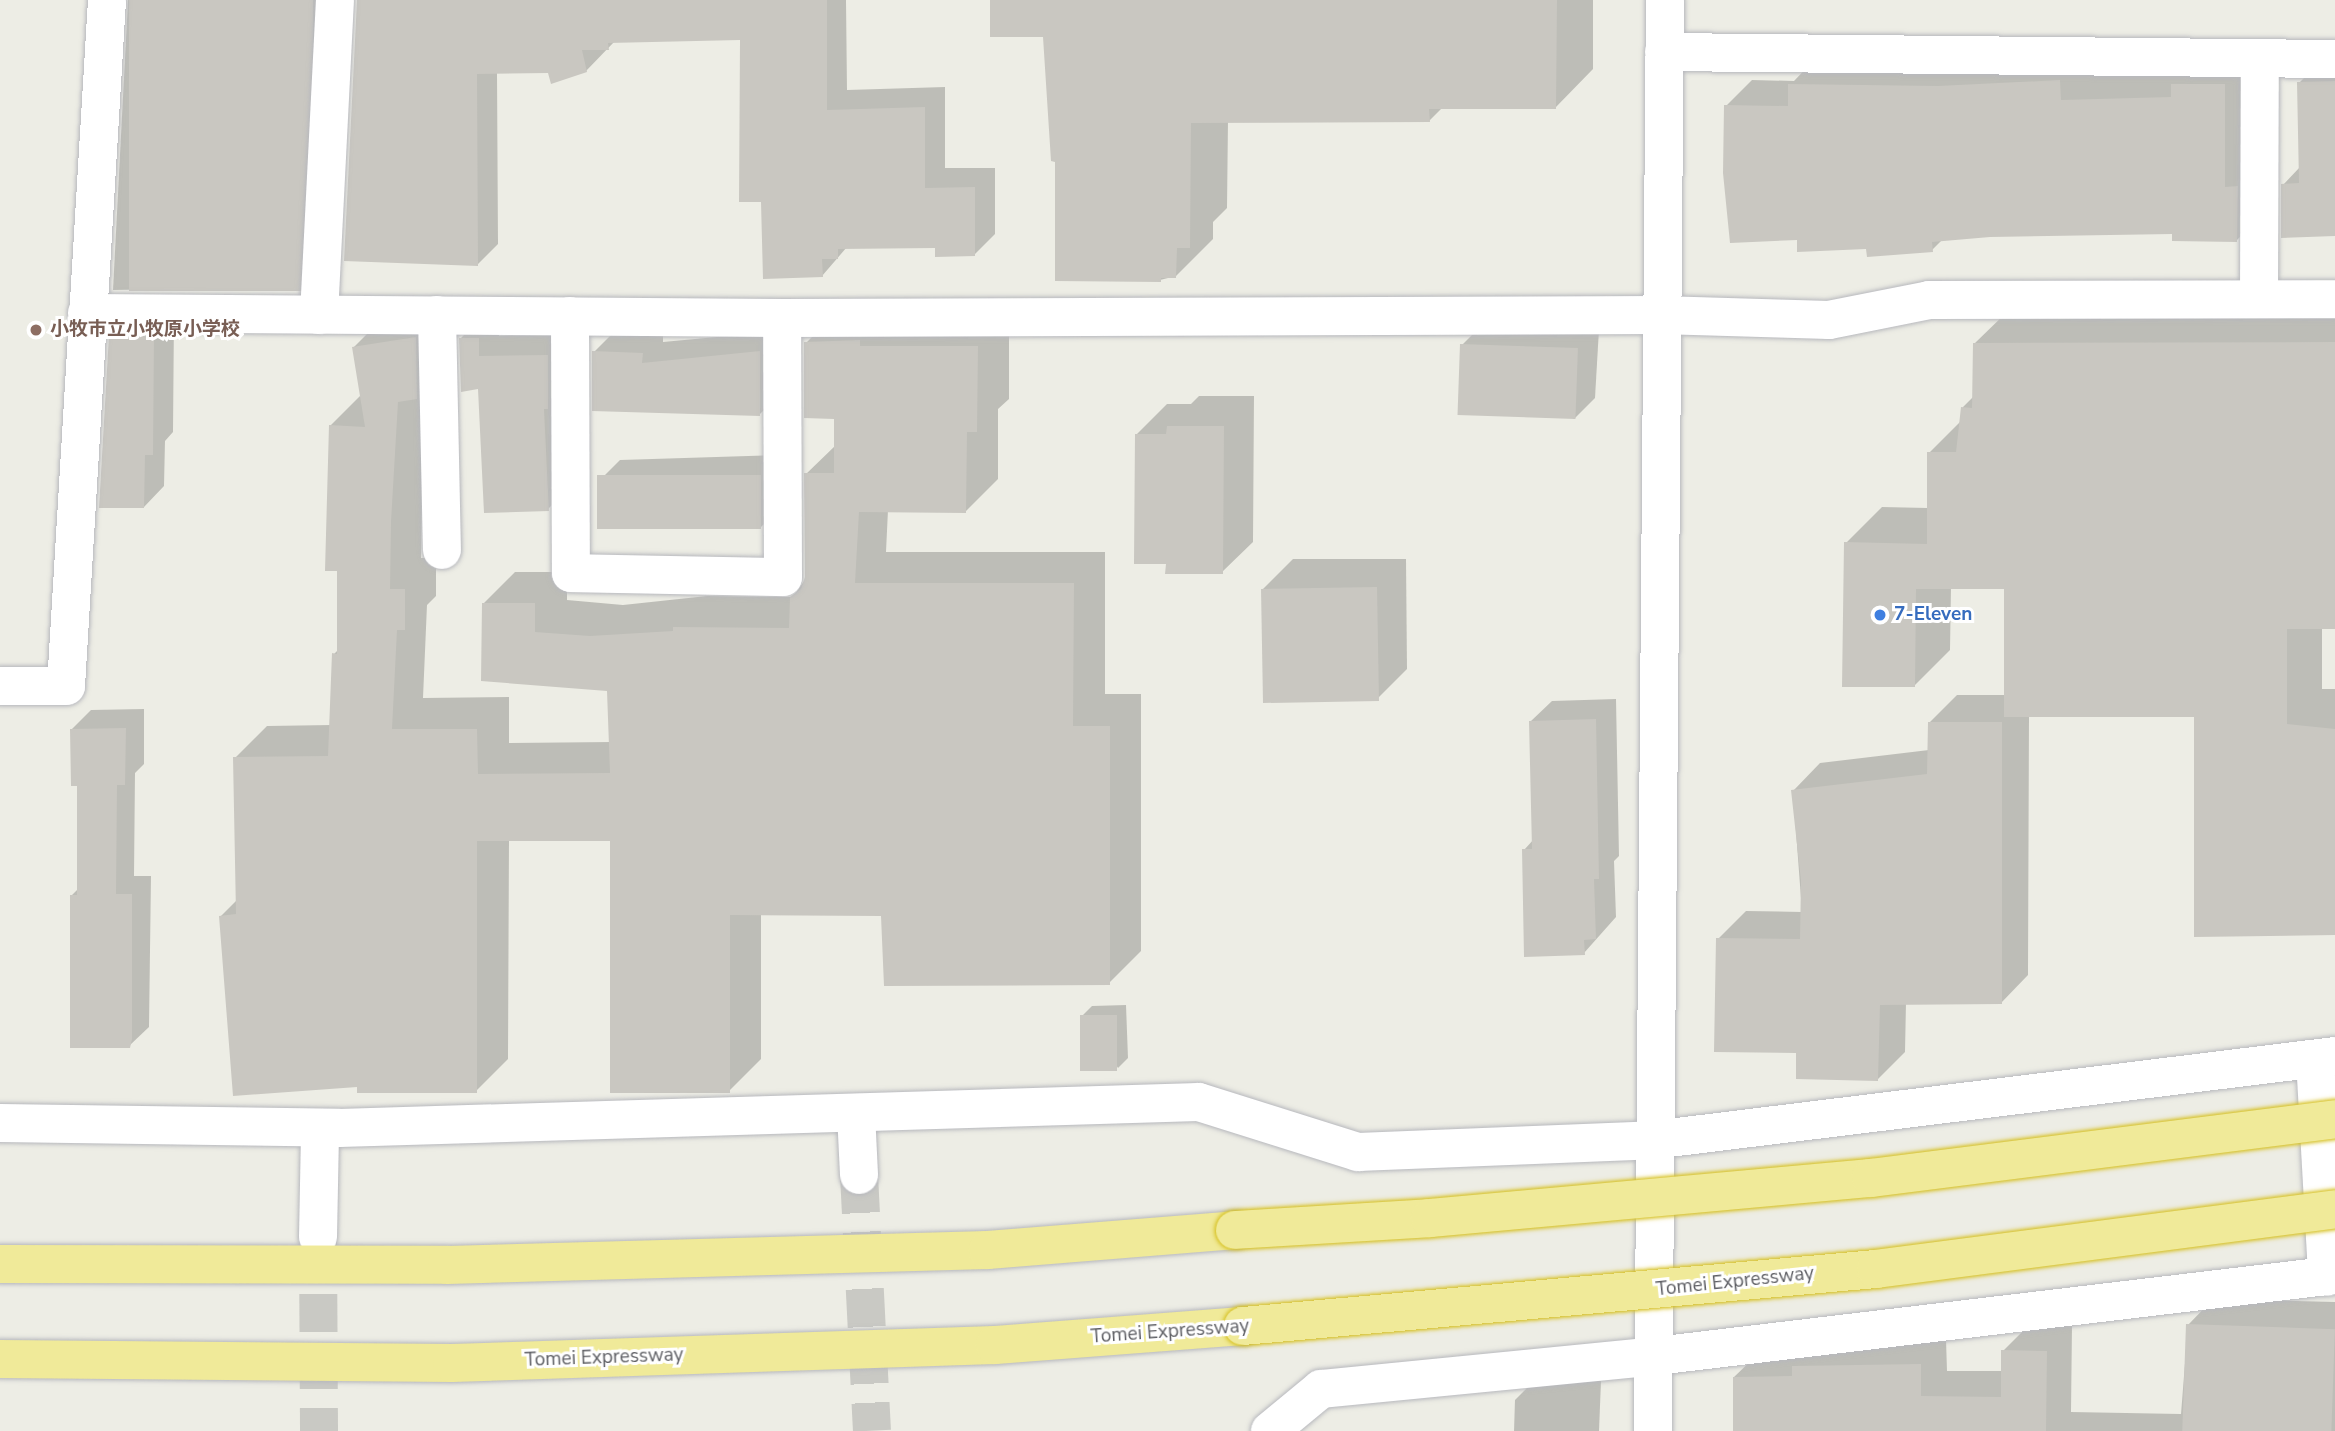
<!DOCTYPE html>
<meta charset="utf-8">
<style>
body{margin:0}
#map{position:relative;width:2335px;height:1431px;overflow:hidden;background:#edede5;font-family:"Nunito Sans","Noto Sans JP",sans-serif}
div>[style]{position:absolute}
.shadow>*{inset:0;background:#0003}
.building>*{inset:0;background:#c9c7c1;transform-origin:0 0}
.minor-tunnel>*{height:38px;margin-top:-19px;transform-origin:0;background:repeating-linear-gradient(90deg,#c9c9c4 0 38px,transparent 0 57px)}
.roads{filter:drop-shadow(0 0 2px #b7b8bd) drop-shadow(0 0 2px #b7b8bd)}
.minor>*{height:38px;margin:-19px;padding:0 19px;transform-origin:19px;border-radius:19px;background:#fff}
.highway>*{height:38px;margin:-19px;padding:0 19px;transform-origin:19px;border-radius:19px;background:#f0ea99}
.bridges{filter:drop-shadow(0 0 2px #d5bf1d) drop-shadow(0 0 2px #d5bf1d)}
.highway-bridge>*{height:38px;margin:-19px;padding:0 19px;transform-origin:19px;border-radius:19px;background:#f0ea99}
.dots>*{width:19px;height:19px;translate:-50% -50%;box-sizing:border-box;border:4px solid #fff;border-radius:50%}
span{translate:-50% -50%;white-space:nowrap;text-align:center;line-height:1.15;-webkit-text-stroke:6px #fff;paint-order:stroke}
.education-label{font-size:19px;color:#785e54;font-weight:700}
.left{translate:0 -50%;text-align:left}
.shop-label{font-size:19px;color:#366cbe;font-weight:700}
.street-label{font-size:19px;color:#5d5e63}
</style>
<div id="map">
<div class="shadow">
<i style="clip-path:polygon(128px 0,332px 0,318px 267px,298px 287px,113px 290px)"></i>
<i style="clip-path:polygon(358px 0,846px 0,847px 90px,945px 87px,945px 168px,995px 168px,995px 234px,975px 254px,937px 246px,847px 247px,822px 276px,763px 200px,742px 38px,615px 41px,586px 71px,497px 72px,498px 244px,478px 264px)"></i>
<i style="clip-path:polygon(991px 0,1593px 0,1593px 69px,1556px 107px,1443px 107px,1429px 121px,1228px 121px,1227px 208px,1213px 222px,1213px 239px,1176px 276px,1160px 280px,1056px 160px,1044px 35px)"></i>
<i style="clip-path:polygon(1815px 59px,2250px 59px,2262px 214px,2237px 240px,2174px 232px,1990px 235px,1943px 239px,1932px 250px,1799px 238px,1726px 106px,1752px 80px,1794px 81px)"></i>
<i style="clip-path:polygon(2335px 63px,2335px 234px,2283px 185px,2300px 167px,2299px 83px,2318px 64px)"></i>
<i style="clip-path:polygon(447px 306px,422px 489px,421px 558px,436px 558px,436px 596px,427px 605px,423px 698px,509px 697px,509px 743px,611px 742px,609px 690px,483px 604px,515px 572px,567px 572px,567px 600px,623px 605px,707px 596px,793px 597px,807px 577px,806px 474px,836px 445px,836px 417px,806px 343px,838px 311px,1009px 315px,1009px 399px,998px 409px,998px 479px,966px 511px,888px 510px,886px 552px,1105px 552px,1105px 694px,1141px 694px,1141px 951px,1109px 983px,882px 914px,761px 914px,761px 1059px,729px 1091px,612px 840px,509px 840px,508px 1059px,476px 1091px,358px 1085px,221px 916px,237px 900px,235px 758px,267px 726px,331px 725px,334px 654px,339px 649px,339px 569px,327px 569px,330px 426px,361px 395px,354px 347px,386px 315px)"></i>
<i style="clip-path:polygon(2335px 307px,2335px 627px,2322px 627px,2322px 689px,2335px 689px,2335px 934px,2196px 715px,2029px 716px,2028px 975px,2001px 1003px,1906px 1003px,1905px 1052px,1877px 1080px,1798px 1051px,1718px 939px,1746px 911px,1802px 912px,1793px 791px,1820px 763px,1929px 750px,1929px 723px,1957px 695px,2006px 695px,2006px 587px,1951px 587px,1950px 650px,1914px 686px,1846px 543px,1882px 507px,1928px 508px,1929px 453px,1962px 420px,1963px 407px,1974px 396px,1975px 343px,2011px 308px)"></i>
<i style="clip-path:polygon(131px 315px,174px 315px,173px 432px,165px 441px,164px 486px,144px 507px,111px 336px)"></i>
<i style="clip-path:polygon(482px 317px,499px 317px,499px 336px,569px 335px,569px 488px,548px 509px,480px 387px,461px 338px)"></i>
<i style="clip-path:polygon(1483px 324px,1599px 329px,1595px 398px,1574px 419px,1462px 345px)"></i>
<i style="clip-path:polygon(615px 331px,663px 333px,663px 342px,781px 331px,781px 393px,760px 414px,594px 352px)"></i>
<i style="clip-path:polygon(1199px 396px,1254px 396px,1253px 542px,1222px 572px,1136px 435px,1167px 404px,1191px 404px)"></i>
<i style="clip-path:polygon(781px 455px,781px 507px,760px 528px,599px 481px,620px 460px)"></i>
<i style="clip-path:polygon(1293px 559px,1406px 559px,1407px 669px,1377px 699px,1263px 589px)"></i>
<i style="clip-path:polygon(1616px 699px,1619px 856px,1614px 861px,1616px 917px,1584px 953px,1524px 850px,1534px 839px,1531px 721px,1552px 701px)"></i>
<i style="clip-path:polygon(144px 709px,144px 764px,135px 773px,134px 876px,151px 876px,149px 1027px,129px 1046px,72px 895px,78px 889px,78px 784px,72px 729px,91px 710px)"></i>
<i style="clip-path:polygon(1126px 1005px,1128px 1058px,1118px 1068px,1082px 1016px,1092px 1006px)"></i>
<i style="clip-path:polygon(2213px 1299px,2335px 1302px,2335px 1431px,1735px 1431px,1734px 1377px,1760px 1352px,1946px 1339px,1947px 1371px,2003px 1371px,2003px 1351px,2029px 1325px,2072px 1326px,2071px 1412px,2181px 1414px,2188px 1325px)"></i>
<i style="clip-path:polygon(1536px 1379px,1601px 1381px,1599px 1431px,1514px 1431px,1515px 1400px)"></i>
</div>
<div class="building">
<i style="left:129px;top:0;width:184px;height:291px"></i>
<i style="clip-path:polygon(357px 0,827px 0,827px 110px,925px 107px,925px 188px,975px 187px,975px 256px,935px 257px,935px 248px,838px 249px,838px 259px,822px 259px,823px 277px,763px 279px,761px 202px,739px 202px,740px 40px,608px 43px,609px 50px,582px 50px,587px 72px,551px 84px,548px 73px,477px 74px,478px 266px,344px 261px)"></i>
<i style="clip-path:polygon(990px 0,1557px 0,1556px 109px,1429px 109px,1430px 122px,1191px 123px,1190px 248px,1177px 248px,1176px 278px,1161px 278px,1161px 282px,1055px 281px,1055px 162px,1051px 161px,1043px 37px,990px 37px)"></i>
<i style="clip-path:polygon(2060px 80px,2061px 100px,2171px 97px,2171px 84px,2225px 84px,2225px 187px,2238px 186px,2237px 242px,2172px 241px,2172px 234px,1990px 237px,1932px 242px,1933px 252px,1867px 257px,1866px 249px,1797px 252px,1797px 240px,1730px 243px,1723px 173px,1724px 105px,1788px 106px,1788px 84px,1938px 86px)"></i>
<i style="clip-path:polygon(2335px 81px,2335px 236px,2281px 238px,2281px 184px,2299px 183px,2297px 82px)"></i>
<i style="clip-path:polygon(109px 335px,154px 335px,153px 455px,145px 455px,144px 508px,99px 508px)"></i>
<i style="clip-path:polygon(416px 337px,417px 399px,398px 402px,391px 522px,390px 589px,405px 589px,405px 630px,397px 630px,392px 729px,477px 729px,478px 774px,610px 773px,607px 691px,481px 681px,482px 603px,535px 603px,535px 632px,590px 636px,673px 631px,673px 627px,789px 628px,790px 597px,801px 589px,805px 577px,804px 473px,834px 473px,834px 419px,804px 418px,804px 342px,860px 340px,860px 346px,978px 346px,977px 432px,967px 432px,966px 513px,859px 512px,855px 583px,1074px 583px,1073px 726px,1110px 726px,1110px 985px,884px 986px,881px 916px,730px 915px,730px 1093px,610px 1093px,610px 841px,477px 841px,477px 1093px,357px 1093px,357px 1087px,233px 1096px,219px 916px,236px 914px,233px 757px,328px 756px,332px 653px,337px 654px,337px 571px,325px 571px,329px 425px,365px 427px,352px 347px)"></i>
<i style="clip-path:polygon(459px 338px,479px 338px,479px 356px,548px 355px,548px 409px,544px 409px,549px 511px,484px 513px,478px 389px,461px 392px)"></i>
<i style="clip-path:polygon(2335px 342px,2335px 629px,2287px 629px,2287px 724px,2335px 729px,2335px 935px,2194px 937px,2194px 717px,2004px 717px,2004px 589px,1916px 589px,1915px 687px,1842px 687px,1844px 542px,1927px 544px,1927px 452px,1956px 452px,1961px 407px,1972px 408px,1973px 343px)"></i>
<i style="left:1460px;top:344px;width:118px;height:71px;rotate:2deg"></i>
<i style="clip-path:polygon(592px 351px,643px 353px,642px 363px,760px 351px,760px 416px,592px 411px)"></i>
<i style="clip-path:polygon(1167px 426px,1224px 426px,1223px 574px,1165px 574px,1166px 564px,1134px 564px,1135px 434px,1166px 434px)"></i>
<i style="left:761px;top:475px;width:54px;height:164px;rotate:90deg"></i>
<i style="left:1377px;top:587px;width:114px;height:116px;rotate:89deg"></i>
<i style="clip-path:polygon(1596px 719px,1599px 879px,1594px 879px,1596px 939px,1584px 940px,1585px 955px,1524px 957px,1522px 849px,1532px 849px,1529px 721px)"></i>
<i style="clip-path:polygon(1928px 722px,2002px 722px,2002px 1004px,1880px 1005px,1878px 1081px,1796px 1079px,1796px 1053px,1714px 1052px,1716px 938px,1800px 939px,1801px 881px,1791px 790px,1927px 774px)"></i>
<i style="clip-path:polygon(126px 728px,125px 785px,117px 785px,116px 894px,132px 894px,132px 1039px,130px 1048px,70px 1048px,70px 895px,77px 895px,77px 786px,71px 786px,70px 729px)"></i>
<i style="left:1080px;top:1015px;width:37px;height:56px"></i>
<i style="left:2186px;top:1324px;width:149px;height:107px;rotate:2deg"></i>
<i style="clip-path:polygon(2001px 1350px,2047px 1351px,2046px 1431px,1733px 1431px,1733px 1377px,1792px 1376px,1792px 1366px,1921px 1364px,1921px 1396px,2001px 1397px)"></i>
</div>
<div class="minor-tunnel">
<i style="left:859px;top:1175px;width:256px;rotate:87.1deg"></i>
<i style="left:318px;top:1237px;width:194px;rotate:89.7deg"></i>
</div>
<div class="roads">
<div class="minor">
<i style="left:1664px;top:52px;width:671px;rotate:0.6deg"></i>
<i style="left:2259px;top:298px;width:238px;rotate:-89.8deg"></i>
<i style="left:87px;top:313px;width:695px;rotate:0.41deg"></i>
<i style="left:782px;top:318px;width:878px;rotate:-0.2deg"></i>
<i style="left:1660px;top:315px;width:169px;rotate:1.7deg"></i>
<i style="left:1829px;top:320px;width:102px;rotate:-11.3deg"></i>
<i style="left:1929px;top:300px;width:406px;rotate:-0.1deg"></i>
<i style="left:319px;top:315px;width:315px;rotate:-87.1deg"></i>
<i style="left:437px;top:315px;width:235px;rotate:88.8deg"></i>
<i style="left:570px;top:316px;width:257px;rotate:89.8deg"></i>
<i style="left:571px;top:573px;width:212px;rotate:1.1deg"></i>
<i style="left:783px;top:577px;width:259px;rotate:-90.2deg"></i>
<i style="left:0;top:686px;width:66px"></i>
<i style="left:66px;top:686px;width:687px;rotate:-86.58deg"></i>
<i style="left:2315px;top:1059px;width:218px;rotate:86.8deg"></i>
<i style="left:856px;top:1113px;width:62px;rotate:87.2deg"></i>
<i style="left:0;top:1123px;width:339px;rotate:0.8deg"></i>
<i style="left:339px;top:1128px;width:860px;rotate:-1.73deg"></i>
<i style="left:1199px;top:1102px;width:167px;rotate:17.5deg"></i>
<i style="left:1358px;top:1152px;width:295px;rotate:-2.3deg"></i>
<i style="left:1653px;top:1140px;width:687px;rotate:-7.02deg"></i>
<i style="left:318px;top:1237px;width:109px;rotate:-88.9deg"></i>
<i style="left:1270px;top:1431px;width:66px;rotate:-39.5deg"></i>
<i style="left:1321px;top:1389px;width:337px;rotate:-5.6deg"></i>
<i style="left:1656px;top:1356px;width:684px;rotate:-6.8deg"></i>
<i style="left:1653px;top:1431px;width:1431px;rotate:-89.52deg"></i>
</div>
<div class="highway">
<i style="left:0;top:1264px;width:447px;rotate:0.1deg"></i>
<i style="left:447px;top:1265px;width:541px;rotate:-1.59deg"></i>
<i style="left:988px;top:1250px;width:248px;rotate:-4.6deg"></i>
<i style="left:0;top:1359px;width:452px;rotate:0.5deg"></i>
<i style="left:452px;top:1363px;width:543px;rotate:-1.9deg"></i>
<i style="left:995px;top:1345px;width:249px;rotate:-4.4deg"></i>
</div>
</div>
<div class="bridges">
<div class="highway-bridge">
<i style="left:1235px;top:1230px;width:195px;rotate:-3.5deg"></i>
<i style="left:1430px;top:1218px;width:443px;rotate:-5.2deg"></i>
<i style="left:1871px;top:1178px;width:468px;rotate:-7.2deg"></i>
<i style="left:1243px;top:1326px;width:636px;rotate:-5.15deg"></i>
<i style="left:1876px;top:1269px;width:463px;rotate:-7.4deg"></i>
</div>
</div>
<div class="dots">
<i style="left:36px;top:330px;background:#8d6e63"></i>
<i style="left:1880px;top:615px;background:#3f7fe0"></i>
</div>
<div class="education-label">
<span class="left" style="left:50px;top:330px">小牧市立小牧原小学校</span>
</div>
<div class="shop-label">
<span class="left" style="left:1894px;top:615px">7-Eleven</span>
</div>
<div class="street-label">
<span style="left:1735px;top:1282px;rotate:-6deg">Tomei Expressway</span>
<span style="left:1170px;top:1332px;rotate:-4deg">Tomei Expressway</span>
<span style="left:604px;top:1358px;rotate:-2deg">Tomei Expressway</span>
</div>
</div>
